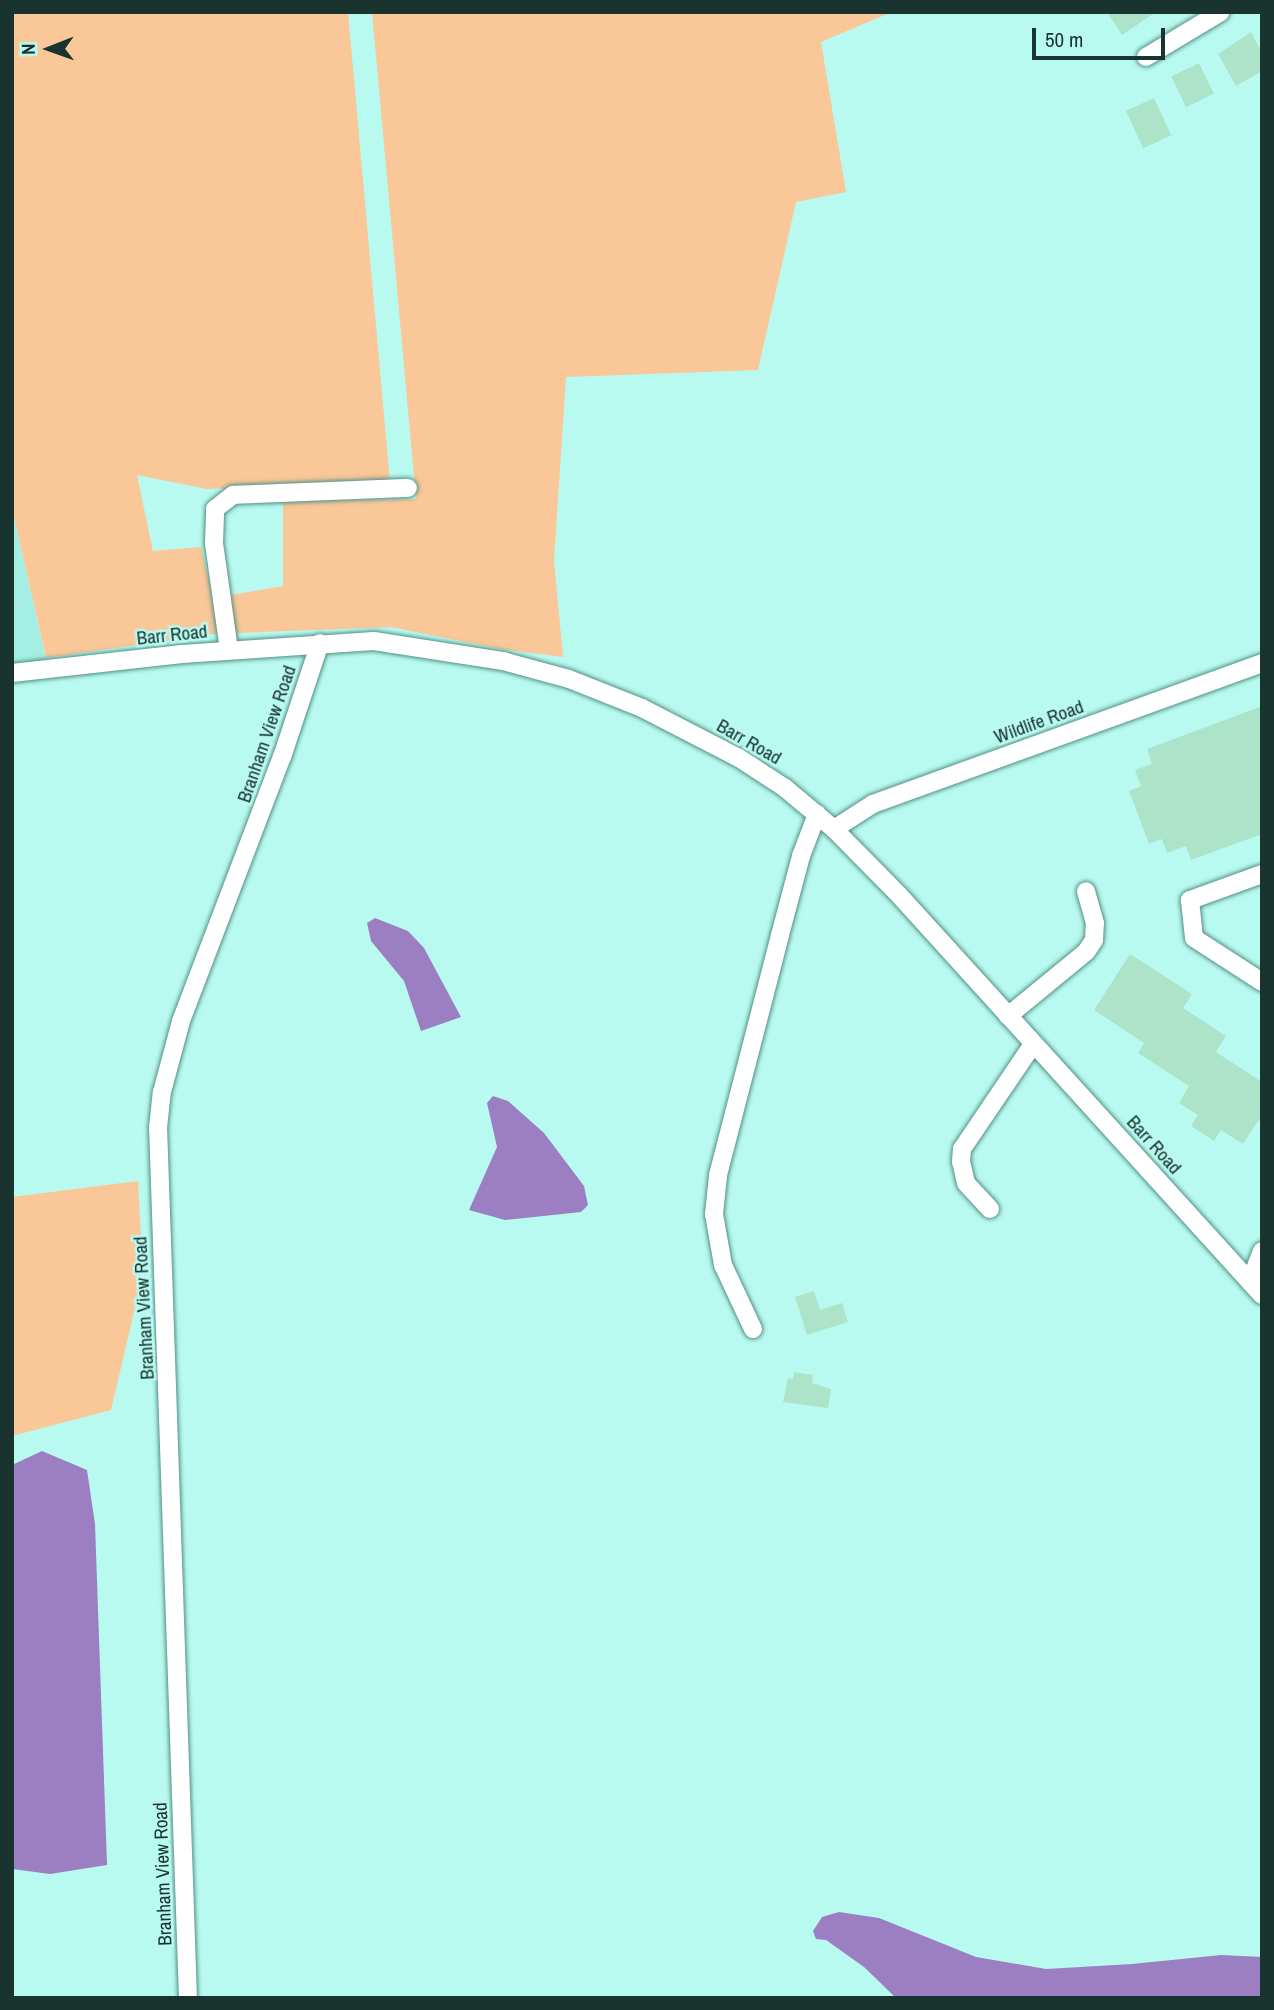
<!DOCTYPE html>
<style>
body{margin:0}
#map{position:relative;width:1274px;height:2010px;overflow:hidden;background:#b9faf0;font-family:"Archivo Narrow",sans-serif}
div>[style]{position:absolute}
.built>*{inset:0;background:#a4efe4}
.green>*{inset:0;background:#f9c798}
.water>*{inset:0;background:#9c7ec2}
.building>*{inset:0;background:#ade3c9;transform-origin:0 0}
.roads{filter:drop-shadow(0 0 2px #529087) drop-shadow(0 0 2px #529087)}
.minor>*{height:18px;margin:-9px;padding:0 9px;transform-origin:9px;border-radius:9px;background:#fff}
span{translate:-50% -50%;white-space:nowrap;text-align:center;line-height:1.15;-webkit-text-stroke:5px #b9faf0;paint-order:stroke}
.street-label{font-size:19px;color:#19332f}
.frame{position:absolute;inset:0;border:14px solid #19332f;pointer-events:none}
.north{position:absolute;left:14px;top:14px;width:70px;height:70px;-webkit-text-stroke:5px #b9faf0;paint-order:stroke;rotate:269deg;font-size:19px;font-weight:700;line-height:28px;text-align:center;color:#19332f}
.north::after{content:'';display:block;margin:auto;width:24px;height:32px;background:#19332f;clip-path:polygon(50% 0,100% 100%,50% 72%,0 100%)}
.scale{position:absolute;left:1032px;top:28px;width:133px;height:32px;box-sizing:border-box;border:4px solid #19332f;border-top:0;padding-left:9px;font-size:21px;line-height:24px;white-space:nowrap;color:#19332f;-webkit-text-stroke:5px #b9faf0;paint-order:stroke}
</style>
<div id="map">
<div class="built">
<i style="clip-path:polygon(12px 510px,48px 669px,12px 673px)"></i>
</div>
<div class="green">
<i style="clip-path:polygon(12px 12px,348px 12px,390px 482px,207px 489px,137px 475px,153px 551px,201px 547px,213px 598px,283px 586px,283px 501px,416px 499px,372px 12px,892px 12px,821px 42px,846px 192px,796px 202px,758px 370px,566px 377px,554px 561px,563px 657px,500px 649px,391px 627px,212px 634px,46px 658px,12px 509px)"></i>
<i style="clip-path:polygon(138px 1181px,141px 1238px,139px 1291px,111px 1410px,12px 1436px,12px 1197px)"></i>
</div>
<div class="water">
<i style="clip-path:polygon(375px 918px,408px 931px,424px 948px,461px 1017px,421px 1031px,404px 981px,371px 941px,367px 923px)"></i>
<i style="clip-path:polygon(493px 1096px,508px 1101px,544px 1133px,584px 1186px,588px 1205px,581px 1212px,505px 1220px,469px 1210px,497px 1147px,487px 1103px)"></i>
<i style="clip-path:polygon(42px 1451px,87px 1470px,95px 1524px,107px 1865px,50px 1874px,12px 1869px,12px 1465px)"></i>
<i style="clip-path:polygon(839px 1912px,879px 1918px,976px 1957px,1046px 1969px,1132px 1964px,1221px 1955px,1262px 1957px,1262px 1998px,896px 1998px,864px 1967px,826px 1940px,816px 1939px,813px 1931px,822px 1917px)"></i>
</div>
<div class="building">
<i style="clip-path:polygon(1107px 12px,1156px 12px,1122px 35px)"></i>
<i style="clip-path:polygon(1251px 32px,1262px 53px,1262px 71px,1236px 86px,1218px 54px)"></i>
<i style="left:1199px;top:63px;width:34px;height:31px;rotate:64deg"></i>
<i style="left:1154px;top:98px;width:41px;height:31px;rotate:65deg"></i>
<i style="clip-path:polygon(1262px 706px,1262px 834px,1191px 860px,1186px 846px,1167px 853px,1162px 839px,1149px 844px,1129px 791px,1141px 786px,1135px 770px,1152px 764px,1147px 749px)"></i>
<i style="clip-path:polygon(1130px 954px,1192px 994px,1183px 1008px,1226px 1036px,1216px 1052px,1262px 1082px,1262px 1115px,1243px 1144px,1221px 1130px,1214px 1141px,1191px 1126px,1198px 1115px,1179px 1103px,1189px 1086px,1138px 1053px,1144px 1043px,1094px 1010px)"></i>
<i style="clip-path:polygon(814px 1291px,820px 1310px,842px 1303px,848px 1322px,807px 1335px,795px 1297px)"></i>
<i style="clip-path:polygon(794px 1372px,813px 1375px,812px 1383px,831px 1389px,828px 1408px,783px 1402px,788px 1378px,793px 1379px)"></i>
</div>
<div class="roads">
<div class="minor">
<i style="left:1146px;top:57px;width:87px;rotate:-31deg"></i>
<i style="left:229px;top:650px;width:108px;rotate:-98deg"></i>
<i style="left:214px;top:543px;width:34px;rotate:-88deg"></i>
<i style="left:215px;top:509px;width:23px;rotate:-38deg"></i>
<i style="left:233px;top:495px;width:175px;rotate:-2.3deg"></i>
<i style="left:12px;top:673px;width:171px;rotate:-6.4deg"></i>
<i style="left:182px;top:654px;width:192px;rotate:-3.9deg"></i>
<i style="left:374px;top:641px;width:131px;rotate:8.8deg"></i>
<i style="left:503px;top:661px;width:68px;rotate:15.3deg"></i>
<i style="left:569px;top:679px;width:79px;rotate:21.7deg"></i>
<i style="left:642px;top:708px;width:109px;rotate:27.3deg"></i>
<i style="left:739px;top:758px;width:55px;rotate:33.1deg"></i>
<i style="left:785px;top:788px;width:64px;rotate:39.9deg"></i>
<i style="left:834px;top:829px;width:93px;rotate:45.4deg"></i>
<i style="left:899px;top:895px;width:540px;rotate:47.78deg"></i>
<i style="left:834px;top:829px;width:46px;rotate:-32.7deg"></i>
<i style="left:873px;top:804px;width:414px;rotate:-19.9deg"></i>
<i style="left:1262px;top:874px;width:77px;rotate:160.1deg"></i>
<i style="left:1190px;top:900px;width:38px;rotate:84deg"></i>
<i style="left:1194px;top:938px;width:81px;rotate:32.9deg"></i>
<i style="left:1008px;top:1016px;width:101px;rotate:-39.4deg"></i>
<i style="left:1086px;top:952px;width:14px;rotate:-56deg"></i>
<i style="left:1094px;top:940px;width:17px;rotate:-87deg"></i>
<i style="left:1095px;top:923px;width:33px;rotate:-106deg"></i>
<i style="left:990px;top:1209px;width:35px;rotate:-133deg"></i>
<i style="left:966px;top:1183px;width:22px;rotate:-103deg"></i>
<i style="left:961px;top:1162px;width:13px;rotate:-86deg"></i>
<i style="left:962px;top:1149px;width:127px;rotate:-55.9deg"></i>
<i style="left:1250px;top:1282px;width:33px;rotate:-69deg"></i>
<i style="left:753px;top:1329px;width:71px;rotate:-115.1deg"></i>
<i style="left:723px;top:1265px;width:52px;rotate:-100deg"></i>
<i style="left:714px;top:1214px;width:39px;rotate:-84deg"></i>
<i style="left:718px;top:1175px;width:248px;rotate:-75.5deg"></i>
<i style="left:780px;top:935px;width:82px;rotate:-75.1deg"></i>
<i style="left:801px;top:856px;width:45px;rotate:-69.1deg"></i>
<i style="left:188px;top:1998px;width:871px;rotate:-91.97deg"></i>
<i style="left:158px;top:1128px;width:36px;rotate:-84deg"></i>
<i style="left:162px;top:1092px;width:73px;rotate:-75deg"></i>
<i style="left:181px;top:1021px;width:283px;rotate:-69.1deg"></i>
<i style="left:282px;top:757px;width:120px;rotate:-71.6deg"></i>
</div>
</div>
<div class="street-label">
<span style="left:172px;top:635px;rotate:-6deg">Barr Road</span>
<span style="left:1039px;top:722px;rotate:-20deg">Wildlife Road</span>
<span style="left:267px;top:734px;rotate:-71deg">Branham View Road</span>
<span style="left:749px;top:742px;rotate:30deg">Barr Road</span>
<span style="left:1154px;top:1145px;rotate:48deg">Barr Road</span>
<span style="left:144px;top:1308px;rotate:-93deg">Branham View Road</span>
<span style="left:163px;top:1874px;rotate:-92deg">Branham View Road</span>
</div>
<div class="frame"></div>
<div class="north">N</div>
<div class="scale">50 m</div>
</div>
